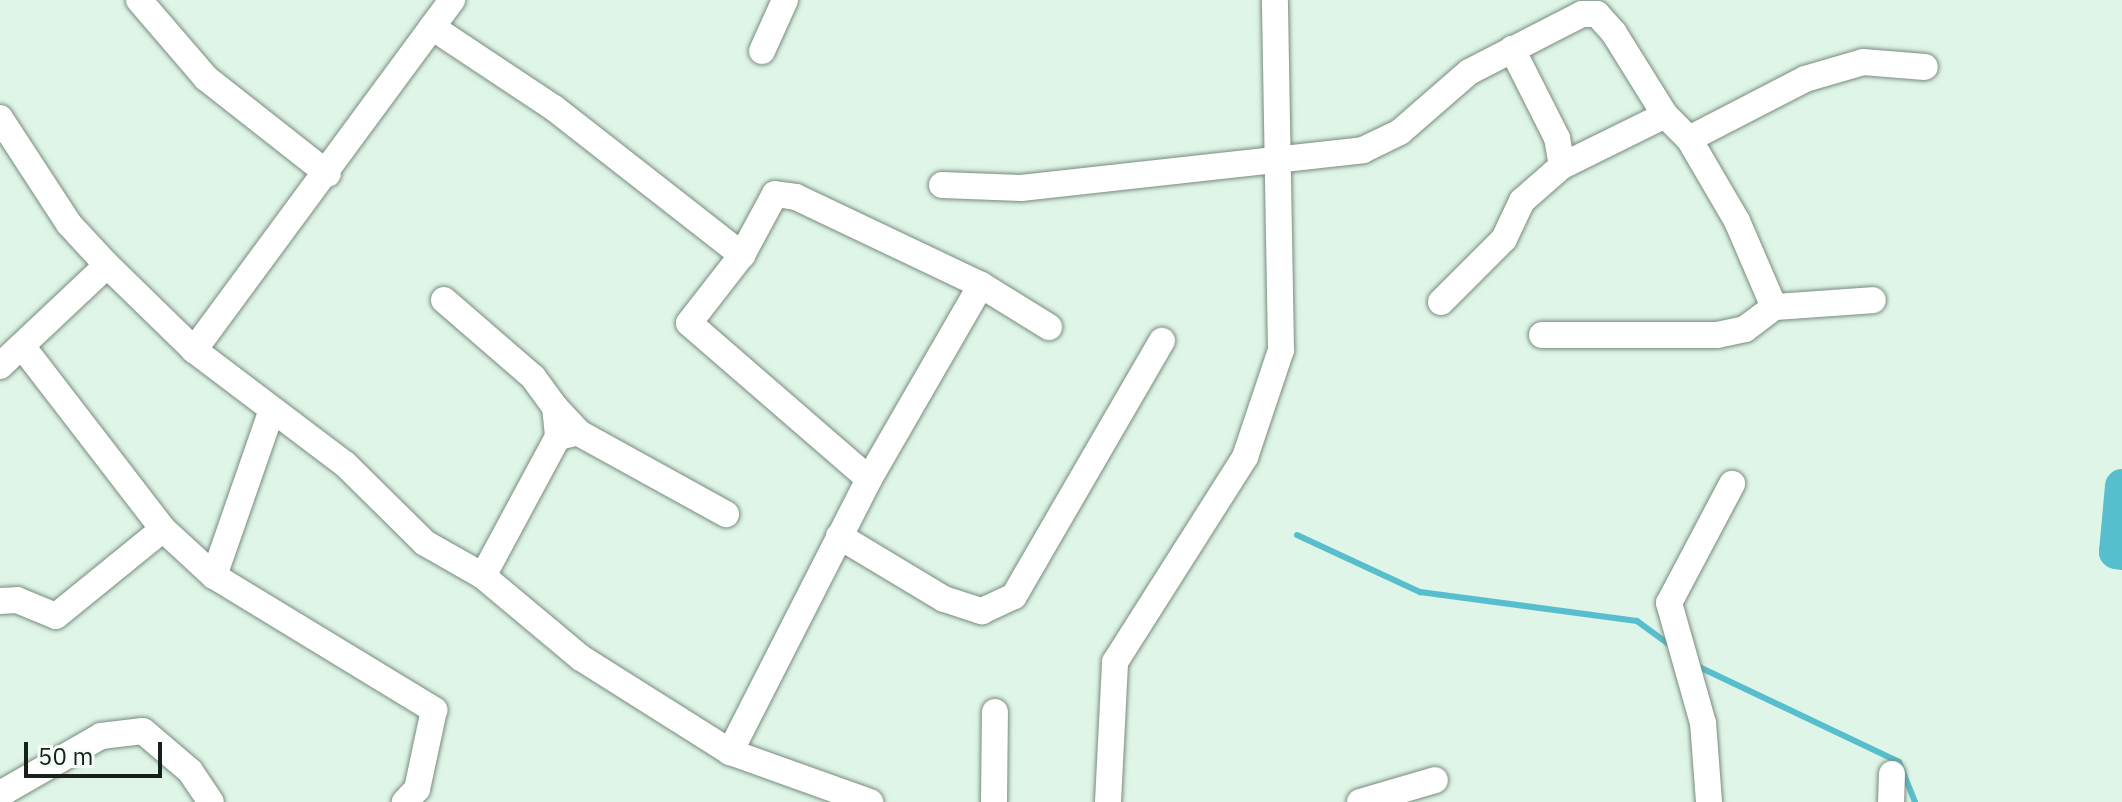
<!DOCTYPE html>
<style>
body{margin:0}
#map{position:relative;width:2122px;height:802px;overflow:hidden;background:#dff5e7;font-family:"IBM Plex Sans",sans-serif}
div>[style]{position:absolute}
.stream>*{height:6px;margin:-3px;padding:0 3px;transform-origin:3px;border-radius:3px;background:#57becd}
.river>*{height:34px;margin:-17px;padding:0 17px;transform-origin:17px;border-radius:17px;background:#57becd}
.roads{filter:drop-shadow(0 0 2px #778b7f) drop-shadow(0 0 2px #778b7f)}
.minor>*{height:26px;margin:-13px;padding:0 13px;transform-origin:13px;border-radius:13px;background:#fff}
span{translate:-50% -50%;white-space:nowrap;text-align:center;line-height:1.15;-webkit-text-stroke:6px #f5fef9;paint-order:stroke}
.scale{position:absolute;left:24px;top:742px;width:138px;height:36px;box-sizing:border-box;border:4px solid #18201b;border-top:0;padding-left:10px;font-size:24px;line-height:28px;white-space:nowrap;color:#18201b;-webkit-text-stroke:6px #f5fef9;paint-order:stroke}
</style>
<div id="map">
<div class="stream">
<i style="left:1297px;top:535px;width:136px;rotate:24.9deg"></i>
<i style="left:1420px;top:592px;width:219px;rotate:7.6deg"></i>
<i style="left:1637px;top:621px;width:46px;rotate:36.1deg"></i>
<i style="left:1695px;top:665px;width:226px;rotate:25.4deg"></i>
<i style="left:1899px;top:762px;width:43px;rotate:68.2deg"></i>
</div>
<div class="river">
<i style="left:2122px;top:486px;width:66px;rotate:95.2deg"></i>
<i style="left:2116px;top:552px;width:6px;rotate:9deg"></i>
</div>
<div class="roads">
<div class="minor">
<i style="left:139px;top:0;width:103px;rotate:49.3deg"></i>
<i style="left:206px;top:78px;width:155px;rotate:38.2deg"></i>
<i style="left:432px;top:27px;width:146px;rotate:33.6deg"></i>
<i style="left:554px;top:108px;width:239px;rotate:38deg"></i>
<i style="left:762px;top:51px;width:56px;rotate:-65.7deg"></i>
<i style="left:0;top:118px;width:126px;rotate:56.9deg"></i>
<i style="left:69px;top:224px;width:56px;rotate:47.2deg"></i>
<i style="left:107px;top:265px;width:122px;rotate:44.3deg"></i>
<i style="left:194px;top:350px;width:189px;rotate:37.1deg"></i>
<i style="left:345px;top:464px;width:112px;rotate:44.6deg"></i>
<i style="left:425px;top:543px;width:67px;rotate:29.6deg"></i>
<i style="left:483px;top:576px;width:128px;rotate:39.9deg"></i>
<i style="left:581px;top:658px;width:176px;rotate:32.2deg"></i>
<i style="left:730px;top:752px;width:149px;rotate:19.7deg"></i>
<i style="left:1562px;top:166px;width:115px;rotate:-26.3deg"></i>
<i style="left:1665px;top:115px;width:34px;rotate:45deg"></i>
<i style="left:1689px;top:139px;width:131px;rotate:-27.3deg"></i>
<i style="left:1805px;top:79px;width:60px;rotate:-16.3deg"></i>
<i style="left:1863px;top:62px;width:62px;rotate:4.6deg"></i>
<i style="left:942px;top:185px;width:79px;rotate:2.2deg"></i>
<i style="left:1021px;top:188px;width:344px;rotate:-6.3deg"></i>
<i style="left:1363px;top:150px;width:41px;rotate:-25.9deg"></i>
<i style="left:1400px;top:132px;width:91px;rotate:-41deg"></i>
<i style="left:1469px;top:72px;width:127px;rotate:-27.2deg"></i>
<i style="left:1582px;top:14px;width:15px"></i>
<i style="left:1597px;top:14px;width:25px;rotate:48deg"></i>
<i style="left:1614px;top:33px;width:97px;rotate:58.1deg"></i>
<i style="left:444px;top:300px;width:118px;rotate:40.9deg"></i>
<i style="left:533px;top:377px;width:37px;rotate:54deg"></i>
<i style="left:555px;top:407px;width:30px;rotate:84deg"></i>
<i style="left:1441px;top:302px;width:89px;rotate:-45deg"></i>
<i style="left:1504px;top:239px;width:42px;rotate:-64.7deg"></i>
<i style="left:1522px;top:201px;width:53px;rotate:-41.2deg"></i>
<i style="left:1562px;top:166px;width:28px;rotate:-100deg"></i>
<i style="left:1557px;top:138px;width:100px;rotate:-116.8deg"></i>
<i style="left:1774px;top:307px;width:99px;rotate:-4deg"></i>
<i style="left:1542px;top:335px;width:175px"></i>
<i style="left:1717px;top:335px;width:29px;rotate:-12deg"></i>
<i style="left:1745px;top:329px;width:36px;rotate:-37deg"></i>
<i style="left:1774px;top:307px;width:94px;rotate:-113.3deg"></i>
<i style="left:1737px;top:221px;width:95px;rotate:-120.3deg"></i>
<i style="left:22px;top:346px;width:231px;rotate:52.4deg"></i>
<i style="left:163px;top:529px;width:69px;rotate:42.7deg"></i>
<i style="left:214px;top:576px;width:258px;rotate:31.3deg"></i>
<i style="left:434px;top:710px;width:81px;rotate:102.1deg"></i>
<i style="left:417px;top:789px;width:18px;rotate:133deg"></i>
<i style="left:194px;top:350px;width:435px;rotate:-53.6deg"></i>
<i style="left:0;top:366px;width:147px;rotate:-43.3deg"></i>
<i style="left:555px;top:407px;width:35px;rotate:47deg"></i>
<i style="left:579px;top:433px;width:168px;rotate:28.9deg"></i>
<i style="left:869px;top:479px;width:238px;rotate:-139.1deg"></i>
<i style="left:689px;top:323px;width:86px;rotate:-52.1deg"></i>
<i style="left:742px;top:255px;width:69px;rotate:-61.6deg"></i>
<i style="left:775px;top:194px;width:21px;rotate:8deg"></i>
<i style="left:796px;top:197px;width:205px;rotate:25.4deg"></i>
<i style="left:981px;top:285px;width:80px;rotate:31.7deg"></i>
<i style="left:839px;top:536px;width:122px;rotate:31deg"></i>
<i style="left:944px;top:599px;width:40px;rotate:18deg"></i>
<i style="left:982px;top:611px;width:35px;rotate:-25deg"></i>
<i style="left:1014px;top:596px;width:295px;rotate:-59.9deg"></i>
<i style="left:214px;top:576px;width:174px;rotate:-70.8deg"></i>
<i style="left:483px;top:576px;width:158px;rotate:-61.7deg"></i>
<i style="left:558px;top:437px;width:17px;rotate:-13deg"></i>
<i style="left:0;top:601px;width:17px;rotate:-3deg"></i>
<i style="left:17px;top:600px;width:42px;rotate:22.3deg"></i>
<i style="left:56px;top:616px;width:138px;rotate:-39.1deg"></i>
<i style="left:730px;top:752px;width:306px;rotate:-63deg"></i>
<i style="left:869px;top:479px;width:224px;rotate:-60deg"></i>
<i style="left:0;top:794px;width:116px;rotate:-29.9deg"></i>
<i style="left:101px;top:736px;width:42px;rotate:-6.8deg"></i>
<i style="left:143px;top:731px;width:62px;rotate:40.4deg"></i>
<i style="left:190px;top:771px;width:37px;rotate:56deg"></i>
<i style="left:994px;top:802px;width:90px;rotate:-89.4deg"></i>
<i style="left:1108px;top:802px;width:140px;rotate:-87.1deg"></i>
<i style="left:1115px;top:662px;width:243px;rotate:-57.6deg"></i>
<i style="left:1245px;top:457px;width:113px;rotate:-71.4deg"></i>
<i style="left:1281px;top:350px;width:350px;rotate:-91deg"></i>
<i style="left:1360px;top:802px;width:78px;rotate:-16.3deg"></i>
<i style="left:1709px;top:802px;width:79px;rotate:-94.3deg"></i>
<i style="left:1703px;top:723px;width:125px;rotate:-105.8deg"></i>
<i style="left:1669px;top:603px;width:135px;rotate:-62.1deg"></i>
<i style="left:1891px;top:802px;width:28px;rotate:-88deg"></i>
</div>
</div>
<div class="scale">50 m</div>
</div>
